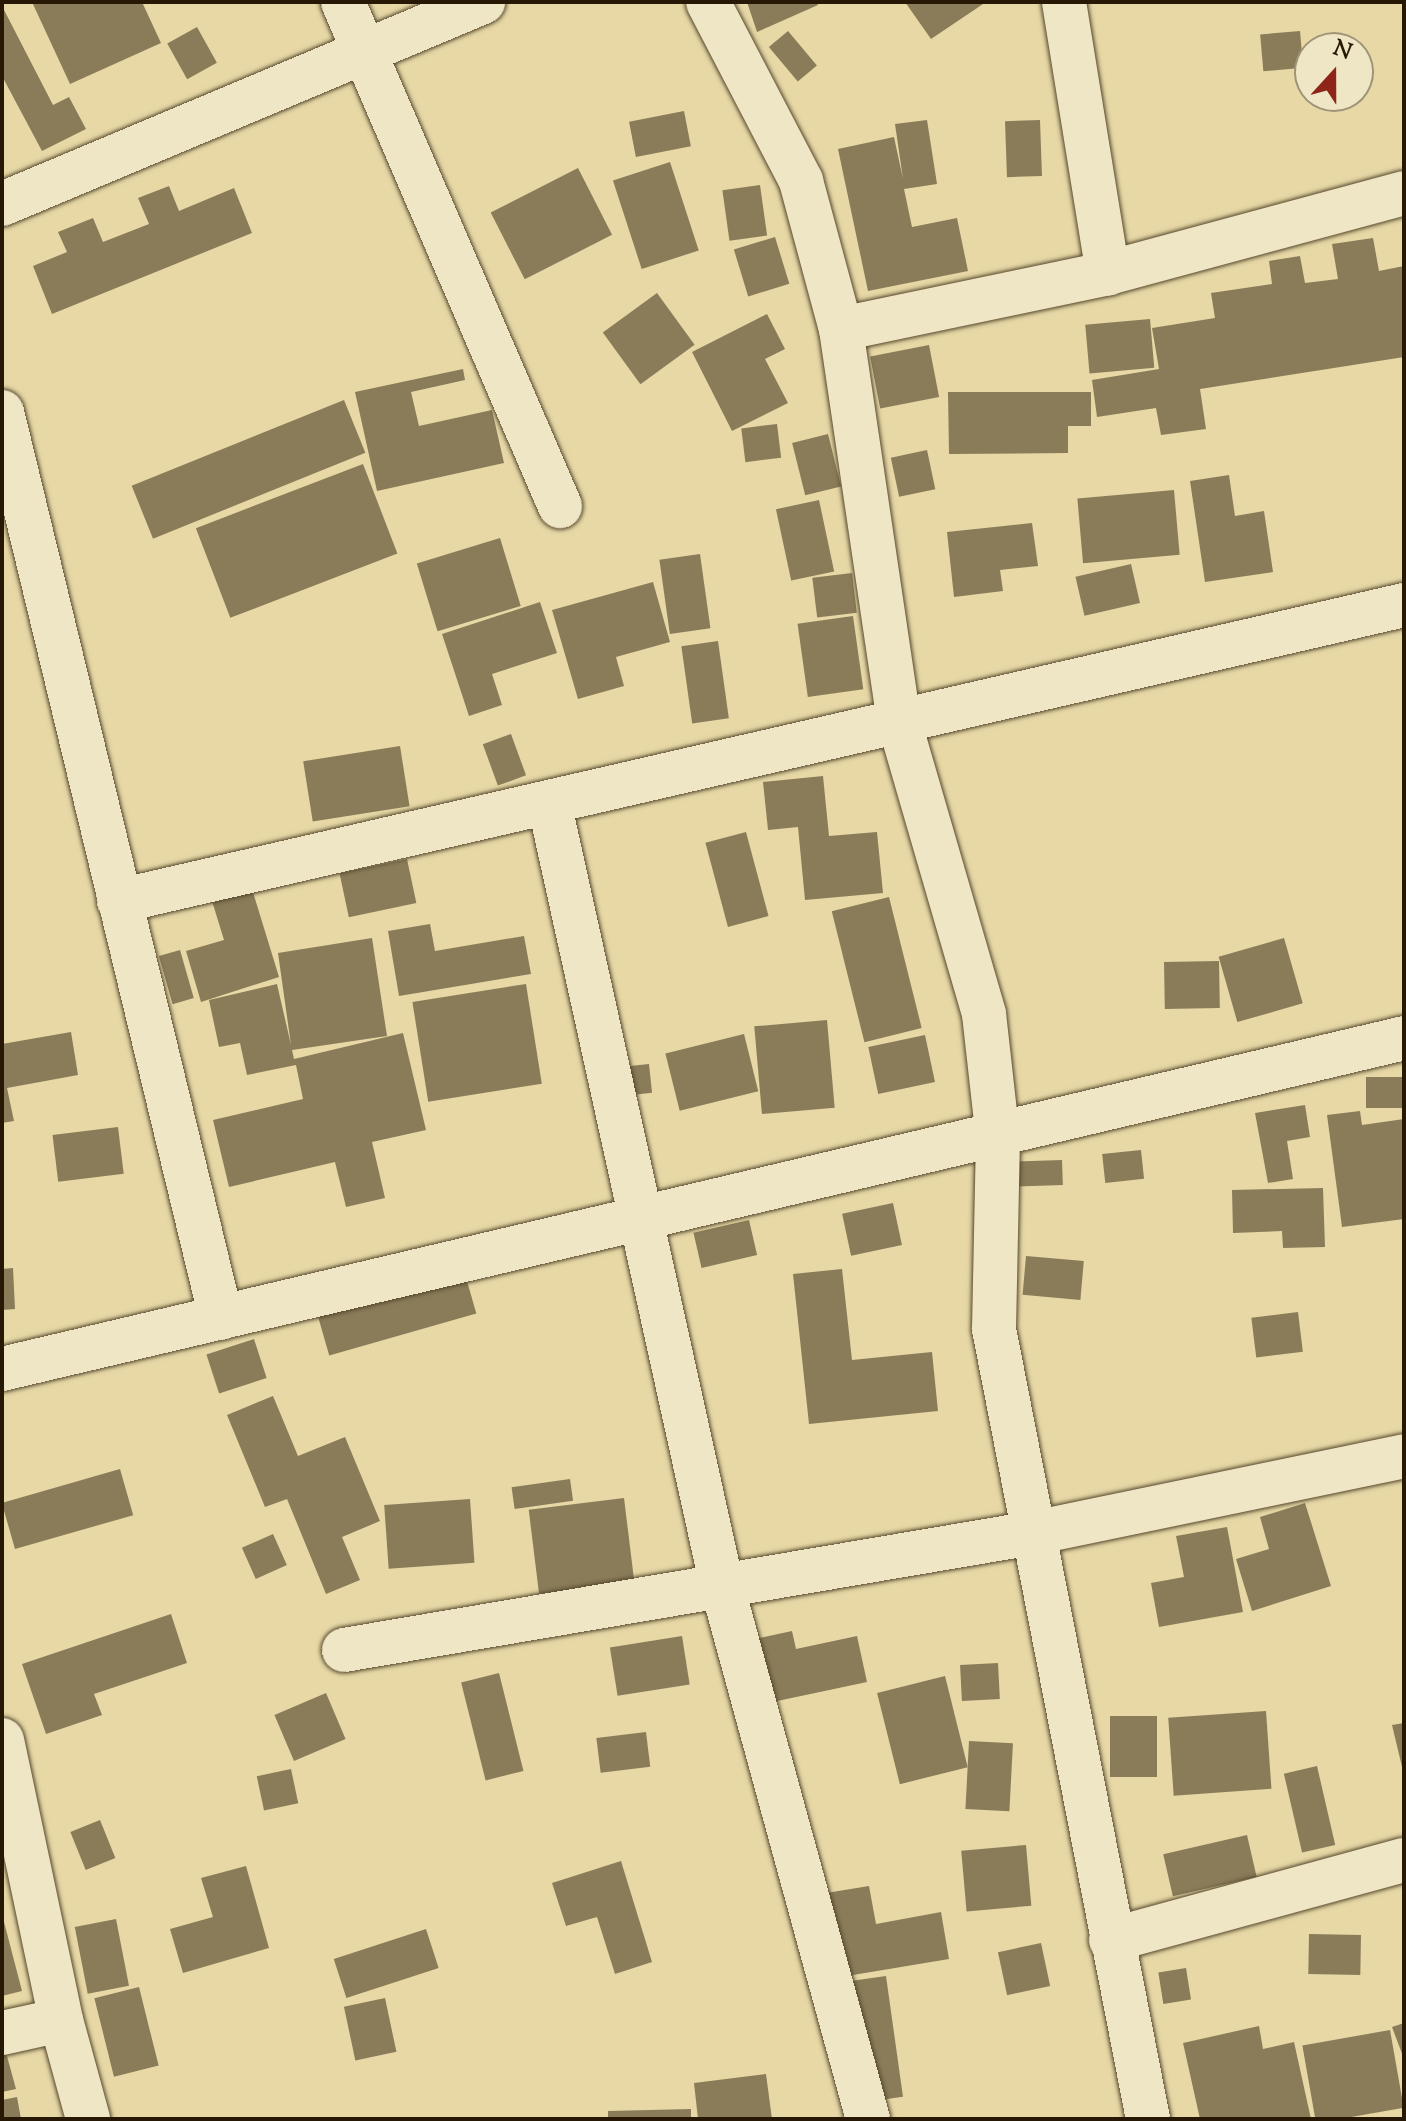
<!DOCTYPE html>
<style>
body{margin:0}
#map{position:relative;width:1406px;height:2121px;overflow:hidden;background:#e7d8a6;font-family:"Sorts Mill Goudy",serif}
div>[style]{position:absolute}
.building>*{inset:0;background:#8a7c59;transform-origin:0 0}
.roads{filter:drop-shadow(0 0 2px #56482d) drop-shadow(0 0 2px #56482d)}
.minor>*{height:44px;margin:-22px;padding:0 22px;transform-origin:22px;border-radius:22px;background:#efe6c5}
span{translate:-50% -50%;white-space:nowrap;text-align:center;line-height:1.15;-webkit-text-stroke:7px #efe6c5;paint-order:stroke}
.frame{position:absolute;inset:0;border:4px solid #261805;pointer-events:none}
.north{position:absolute;left:1294px;top:32px;width:80px;height:80px;box-sizing:border-box;background:#efe6c5;border:2px solid #9f9478;border-radius:50%;rotate:21deg;font-size:22px;font-weight:700;line-height:32px;text-align:center;color:#261805}
.north::after{content:'';display:block;margin:auto;width:28px;height:36px;background:#8f2418;clip-path:polygon(50% 0,100% 100%,50% 72%,0 100%)}
</style>
<div id="map">
<div class="building">
<i style="clip-path:polygon(32px 2px,142px 2px,161px 43px,70px 84px)"></i>
<i style="clip-path:polygon(747px 2px,817px 2px,818px 5px,757px 32px)"></i>
<i style="clip-path:polygon(905px 2px,986px 2px,931px 39px)"></i>
<i style="clip-path:polygon(2px 6px,53px 105px,69px 97px,86px 129px,42px 151px,2px 76px)"></i>
<i style="left:197px;top:27px;width:41px;height:34px;rotate:61deg"></i>
<i style="left:788px;top:31px;width:45px;height:25px;rotate:50deg"></i>
<i style="left:1300px;top:31px;width:37px;height:40px;rotate:85deg"></i>
<i style="left:684px;top:111px;width:36px;height:56px;rotate:79deg"></i>
<i style="clip-path:polygon(927px 120px,937px 184px,904px 189px,912px 227px,957px 218px,968px 271px,868px 291px,838px 149px,894px 137px,903px 179px,895px 124px)"></i>
<i style="left:1040px;top:120px;width:56px;height:35px;rotate:88deg"></i>
<i style="left:670px;top:162px;width:93px;height:60px;rotate:72deg"></i>
<i style="left:578px;top:168px;width:75px;height:98px;rotate:63deg"></i>
<i style="left:760px;top:185px;width:51px;height:38px;rotate:82deg"></i>
<i style="clip-path:polygon(169px 186px,179px 211px,234px 188px,252px 233px,52px 314px,33px 266px,67px 252px,58px 232px,93px 218px,103px 242px,149px 224px,138px 198px)"></i>
<i style="left:775px;top:237px;width:49px;height:43px;rotate:73deg"></i>
<i style="clip-path:polygon(1373px 238px,1379px 271px,1404px 266px,1404px 357px,1200px 389px,1206px 429px,1161px 435px,1156px 408px,1097px 417px,1092px 380px,1159px 369px,1152px 328px,1215px 318px,1211px 293px,1272px 284px,1269px 261px,1300px 256px,1305px 283px,1338px 279px,1332px 244px)"></i>
<i style="left:657px;top:293px;width:64px;height:67px;rotate:54deg"></i>
<i style="clip-path:polygon(767px 314px,785px 349px,765px 359px,788px 403px,732px 431px,692px 352px)"></i>
<i style="left:1150px;top:319px;width:49px;height:65px;rotate:85deg"></i>
<i style="left:929px;top:345px;width:53px;height:60px;rotate:79deg"></i>
<i style="clip-path:polygon(463px 369px,465px 380px,411px 392px,419px 426px,492px 410px,504px 463px,377px 491px,355px 392px)"></i>
<i style="clip-path:polygon(948px 392px,1091px 392px,1091px 426px,1068px 426px,1068px 453px,949px 454px)"></i>
<i style="left:344px;top:400px;width:57px;height:229px;rotate:68deg"></i>
<i style="left:777px;top:424px;width:34px;height:36px;rotate:83deg"></i>
<i style="left:828px;top:434px;width:54px;height:37px;rotate:76deg"></i>
<i style="left:927px;top:450px;width:40px;height:37px;rotate:78deg"></i>
<i style="left:363px;top:464px;width:96px;height:179px;rotate:69deg"></i>
<i style="clip-path:polygon(1229px 475px,1235px 516px,1264px 511px,1273px 572px,1205px 582px,1190px 481px)"></i>
<i style="left:1174px;top:490px;width:65px;height:97px;rotate:85deg"></i>
<i style="left:819px;top:500px;width:73px;height:44px;rotate:78deg"></i>
<i style="clip-path:polygon(1032px 523px,1038px 566px,1000px 570px,1003px 591px,954px 597px,947px 532px)"></i>
<i style="left:500px;top:538px;width:71px;height:87px;rotate:73deg"></i>
<i style="left:700px;top:554px;width:75px;height:41px;rotate:82deg"></i>
<i style="left:1131px;top:564px;width:40px;height:57px;rotate:77deg"></i>
<i style="left:852px;top:573px;width:40px;height:40px;rotate:83deg"></i>
<i style="clip-path:polygon(653px 582px,670px 642px,616px 657px,624px 686px,578px 699px,552px 610px)"></i>
<i style="clip-path:polygon(540px 602px,557px 653px,492px 674px,502px 705px,469px 716px,442px 634px)"></i>
<i style="left:853px;top:616px;width:74px;height:56px;rotate:82deg"></i>
<i style="left:718px;top:641px;width:78px;height:37px;rotate:82deg"></i>
<i style="left:511px;top:734px;width:44px;height:30px;rotate:70deg"></i>
<i style="left:400px;top:746px;width:61px;height:98px;rotate:81deg"></i>
<i style="clip-path:polygon(823px 776px,829px 836px,877px 832px,883px 893px,805px 900px,798px 827px,768px 830px,763px 782px)"></i>
<i style="left:746px;top:832px;width:87px;height:42px;rotate:75deg"></i>
<i style="left:407px;top:859px;width:45px;height:69px;rotate:78deg"></i>
<i style="clip-path:polygon(252px 889px,279px 977px,201px 1002px,186px 951px,224px 940px,212px 901px)"></i>
<i style="left:889px;top:897px;width:135px;height:59px;rotate:76deg"></i>
<i style="clip-path:polygon(430px 924px,435px 951px,524px 936px,531px 974px,399px 996px,388px 931px)"></i>
<i style="clip-path:polygon(372px 938px,387px 1036px,292px 1050px,294px 1059px,403px 1033px,426px 1130px,372px 1142px,385px 1198px,346px 1207px,335px 1162px,229px 1187px,213px 1120px,303px 1099px,296px 1065px,247px 1075px,240px 1043px,219px 1047px,209px 1000px,277px 984px,291px 1045px,278px 953px)"></i>
<i style="left:1284px;top:938px;width:68px;height:68px;rotate:74deg"></i>
<i style="left:180px;top:950px;width:50px;height:22px;rotate:74deg"></i>
<i style="left:1219px;top:961px;width:47px;height:55px;rotate:89deg"></i>
<i style="left:526px;top:984px;width:101px;height:115px;rotate:81deg"></i>
<i style="left:827px;top:1020px;width:88px;height:73px;rotate:85deg"></i>
<i style="clip-path:polygon(71px 1032px,78px 1075px,7px 1088px,14px 1121px,2px 1123px,2px 1044px)"></i>
<i style="left:744px;top:1034px;width:59px;height:81px;rotate:76deg"></i>
<i style="left:925px;top:1035px;width:48px;height:58px;rotate:78deg"></i>
<i style="left:649px;top:1064px;width:29px;height:34px;rotate:84deg"></i>
<i style="left:1404px;top:1077px;width:31px;height:38px;rotate:90deg"></i>
<i style="clip-path:polygon(1305px 1105px,1310px 1137px,1287px 1141px,1293px 1179px,1268px 1183px,1255px 1113px)"></i>
<i style="clip-path:polygon(1360px 1111px,1362px 1125px,1404px 1119px,1404px 1219px,1342px 1227px,1327px 1115px)"></i>
<i style="left:118px;top:1127px;width:47px;height:66px;rotate:83deg"></i>
<i style="left:1141px;top:1150px;width:29px;height:39px;rotate:84deg"></i>
<i style="left:1062px;top:1160px;width:25px;height:46px;rotate:88deg"></i>
<i style="clip-path:polygon(1323px 1188px,1325px 1247px,1283px 1248px,1282px 1231px,1233px 1233px,1232px 1190px)"></i>
<i style="left:893px;top:1203px;width:43px;height:52px;rotate:78deg"></i>
<i style="left:749px;top:1220px;width:36px;height:57px;rotate:77deg"></i>
<i style="left:1026px;top:1256px;width:58px;height:39px;rotate:5deg"></i>
<i style="clip-path:polygon(13px 1268px,15px 1309px,2px 1310px,2px 1269px)"></i>
<i style="clip-path:polygon(842px 1269px,852px 1360px,932px 1352px,938px 1411px,809px 1424px,793px 1274px)"></i>
<i style="left:465px;top:1274px;width:41px;height:153px;rotate:74deg"></i>
<i style="left:1298px;top:1312px;width:40px;height:47px;rotate:83deg"></i>
<i style="left:254px;top:1339px;width:41px;height:50px;rotate:72deg"></i>
<i style="clip-path:polygon(273px 1396px,298px 1456px,345px 1437px,380px 1521px,342px 1537px,360px 1580px,326px 1594px,287px 1499px,265px 1507px,227px 1415px)"></i>
<i style="left:120px;top:1469px;width:48px;height:123px;rotate:74deg"></i>
<i style="left:570px;top:1479px;width:22px;height:59px;rotate:82deg"></i>
<i style="left:624px;top:1498px;width:85px;height:96px;rotate:83deg"></i>
<i style="left:470px;top:1499px;width:64px;height:86px;rotate:86deg"></i>
<i style="clip-path:polygon(1305px 1503px,1331px 1586px,1252px 1611px,1236px 1559px,1269px 1549px,1260px 1517px)"></i>
<i style="clip-path:polygon(1227px 1527px,1243px 1612px,1159px 1627px,1151px 1583px,1184px 1577px,1176px 1536px)"></i>
<i style="left:273px;top:1534px;width:34px;height:34px;rotate:66deg"></i>
<i style="clip-path:polygon(171px 1614px,187px 1663px,94px 1694px,102px 1715px,46px 1734px,22px 1664px)"></i>
<i style="clip-path:polygon(792px 1631px,796px 1649px,857px 1636px,867px 1682px,759px 1705px,745px 1641px)"></i>
<i style="left:682px;top:1636px;width:49px;height:73px;rotate:81deg"></i>
<i style="left:998px;top:1663px;width:36px;height:38px;rotate:87deg"></i>
<i style="left:499px;top:1673px;width:101px;height:39px;rotate:76deg"></i>
<i style="left:945px;top:1676px;width:94px;height:70px;rotate:76deg"></i>
<i style="left:326px;top:1693px;width:50px;height:56px;rotate:67deg"></i>
<i style="left:1266px;top:1711px;width:78px;height:98px;rotate:86deg"></i>
<i style="left:1110px;top:1716px;width:47px;height:61px"></i>
<i style="clip-path:polygon(1404px 1723px,1404px 1771px,1403px 1771px,1392px 1725px)"></i>
<i style="left:646px;top:1732px;width:35px;height:50px;rotate:83deg"></i>
<i style="left:969px;top:1741px;width:44px;height:68px;rotate:3deg"></i>
<i style="left:1317px;top:1766px;width:81px;height:34px;rotate:77deg"></i>
<i style="left:291px;top:1769px;width:35px;height:35px;rotate:78deg"></i>
<i style="left:100px;top:1820px;width:41px;height:32px;rotate:68deg"></i>
<i style="left:1247px;top:1835px;width:43px;height:86px;rotate:77deg"></i>
<i style="left:1026px;top:1845px;width:61px;height:65px;rotate:85deg"></i>
<i style="clip-path:polygon(621px 1861px,652px 1962px,615px 1974px,597px 1917px,566px 1926px,552px 1883px)"></i>
<i style="clip-path:polygon(246px 1866px,269px 1948px,183px 1973px,170px 1929px,213px 1917px,201px 1878px)"></i>
<i style="clip-path:polygon(869px 1886px,876px 1924px,941px 1912px,949px 1959px,835px 1978px,820px 1894px)"></i>
<i style="clip-path:polygon(3px 1918px,22px 1991px,2px 1996px,2px 1919px)"></i>
<i style="left:116px;top:1919px;width:68px;height:42px;rotate:79deg"></i>
<i style="left:426px;top:1929px;width:41px;height:97px;rotate:72deg"></i>
<i style="left:1309px;top:1934px;width:52px;height:40px;rotate:1deg"></i>
<i style="left:1041px;top:1943px;width:44px;height:44px;rotate:78deg"></i>
<i style="left:1186px;top:1968px;width:32px;height:28px;rotate:81deg"></i>
<i style="left:886px;top:1976px;width:122px;height:41px;rotate:82deg"></i>
<i style="left:139px;top:1987px;width:81px;height:46px;rotate:76deg"></i>
<i style="left:385px;top:1998px;width:55px;height:42px;rotate:78deg"></i>
<i style="clip-path:polygon(1404px 2023px,1404px 2059px,1392px 2027px)"></i>
<i style="clip-path:polygon(1259px 2026px,1263px 2049px,1294px 2042px,1311px 2119px,1200px 2119px,1183px 2043px)"></i>
<i style="left:1390px;top:2030px;width:79px;height:89px;rotate:80deg"></i>
<i style="clip-path:polygon(2px 2038px,16px 2089px,2px 2092px)"></i>
<i style="clip-path:polygon(766px 2074px,772px 2119px,698px 2119px,694px 2083px)"></i>
<i style="clip-path:polygon(17px 2097px,21px 2119px,2px 2119px,2px 2100px)"></i>
<i style="clip-path:polygon(691px 2109px,691px 2119px,608px 2119px,608px 2111px)"></i>
</div>
<div class="roads">
<div class="minor">
<i style="left:343px;top:2px;width:549px;rotate:66.71deg"></i>
<i style="left:708px;top:2px;width:202px;rotate:62.5deg"></i>
<i style="left:801px;top:181px;width:153px;rotate:74.9deg"></i>
<i style="left:841px;top:329px;width:396px;rotate:81.6deg"></i>
<i style="left:899px;top:721px;width:305px;rotate:73.8deg"></i>
<i style="left:984px;top:1014px;width:125px;rotate:83.6deg"></i>
<i style="left:998px;top:1138px;width:191px;rotate:91.2deg"></i>
<i style="left:994px;top:1329px;width:805px;rotate:78.97deg"></i>
<i style="left:1064px;top:2px;width:275px;rotate:80.8deg"></i>
<i style="left:2px;top:204px;width:522px;rotate:-22.78deg"></i>
<i style="left:841px;top:329px;width:273px;rotate:-11.8deg"></i>
<i style="left:1108px;top:273px;width:307px;rotate:-15.1deg"></i>
<i style="left:2px;top:412px;width:932px;rotate:76.41deg"></i>
<i style="left:549px;top:802px;width:803px;rotate:77.56deg"></i>
<i style="left:722px;top:1586px;width:553px;rotate:74.68deg"></i>
<i style="left:119px;top:901px;width:1319px;rotate:-12.97deg"></i>
<i style="left:2px;top:1369px;width:1441px;rotate:-13.28deg"></i>
<i style="left:344px;top:1650px;width:699px;rotate:-9.64deg"></i>
<i style="left:1033px;top:1533px;width:379px;rotate:-11.7deg"></i>
<i style="left:2px;top:1740px;width:286px;rotate:78.1deg"></i>
<i style="left:61px;top:2020px;width:103px;rotate:74.7deg"></i>
<i style="left:1111px;top:1940px;width:304px;rotate:-15.3deg"></i>
<i style="left:2px;top:2033px;width:60px;rotate:-12.4deg"></i>
</div>
</div>
<div class="frame"></div>
<div class="north">N</div>
</div>
